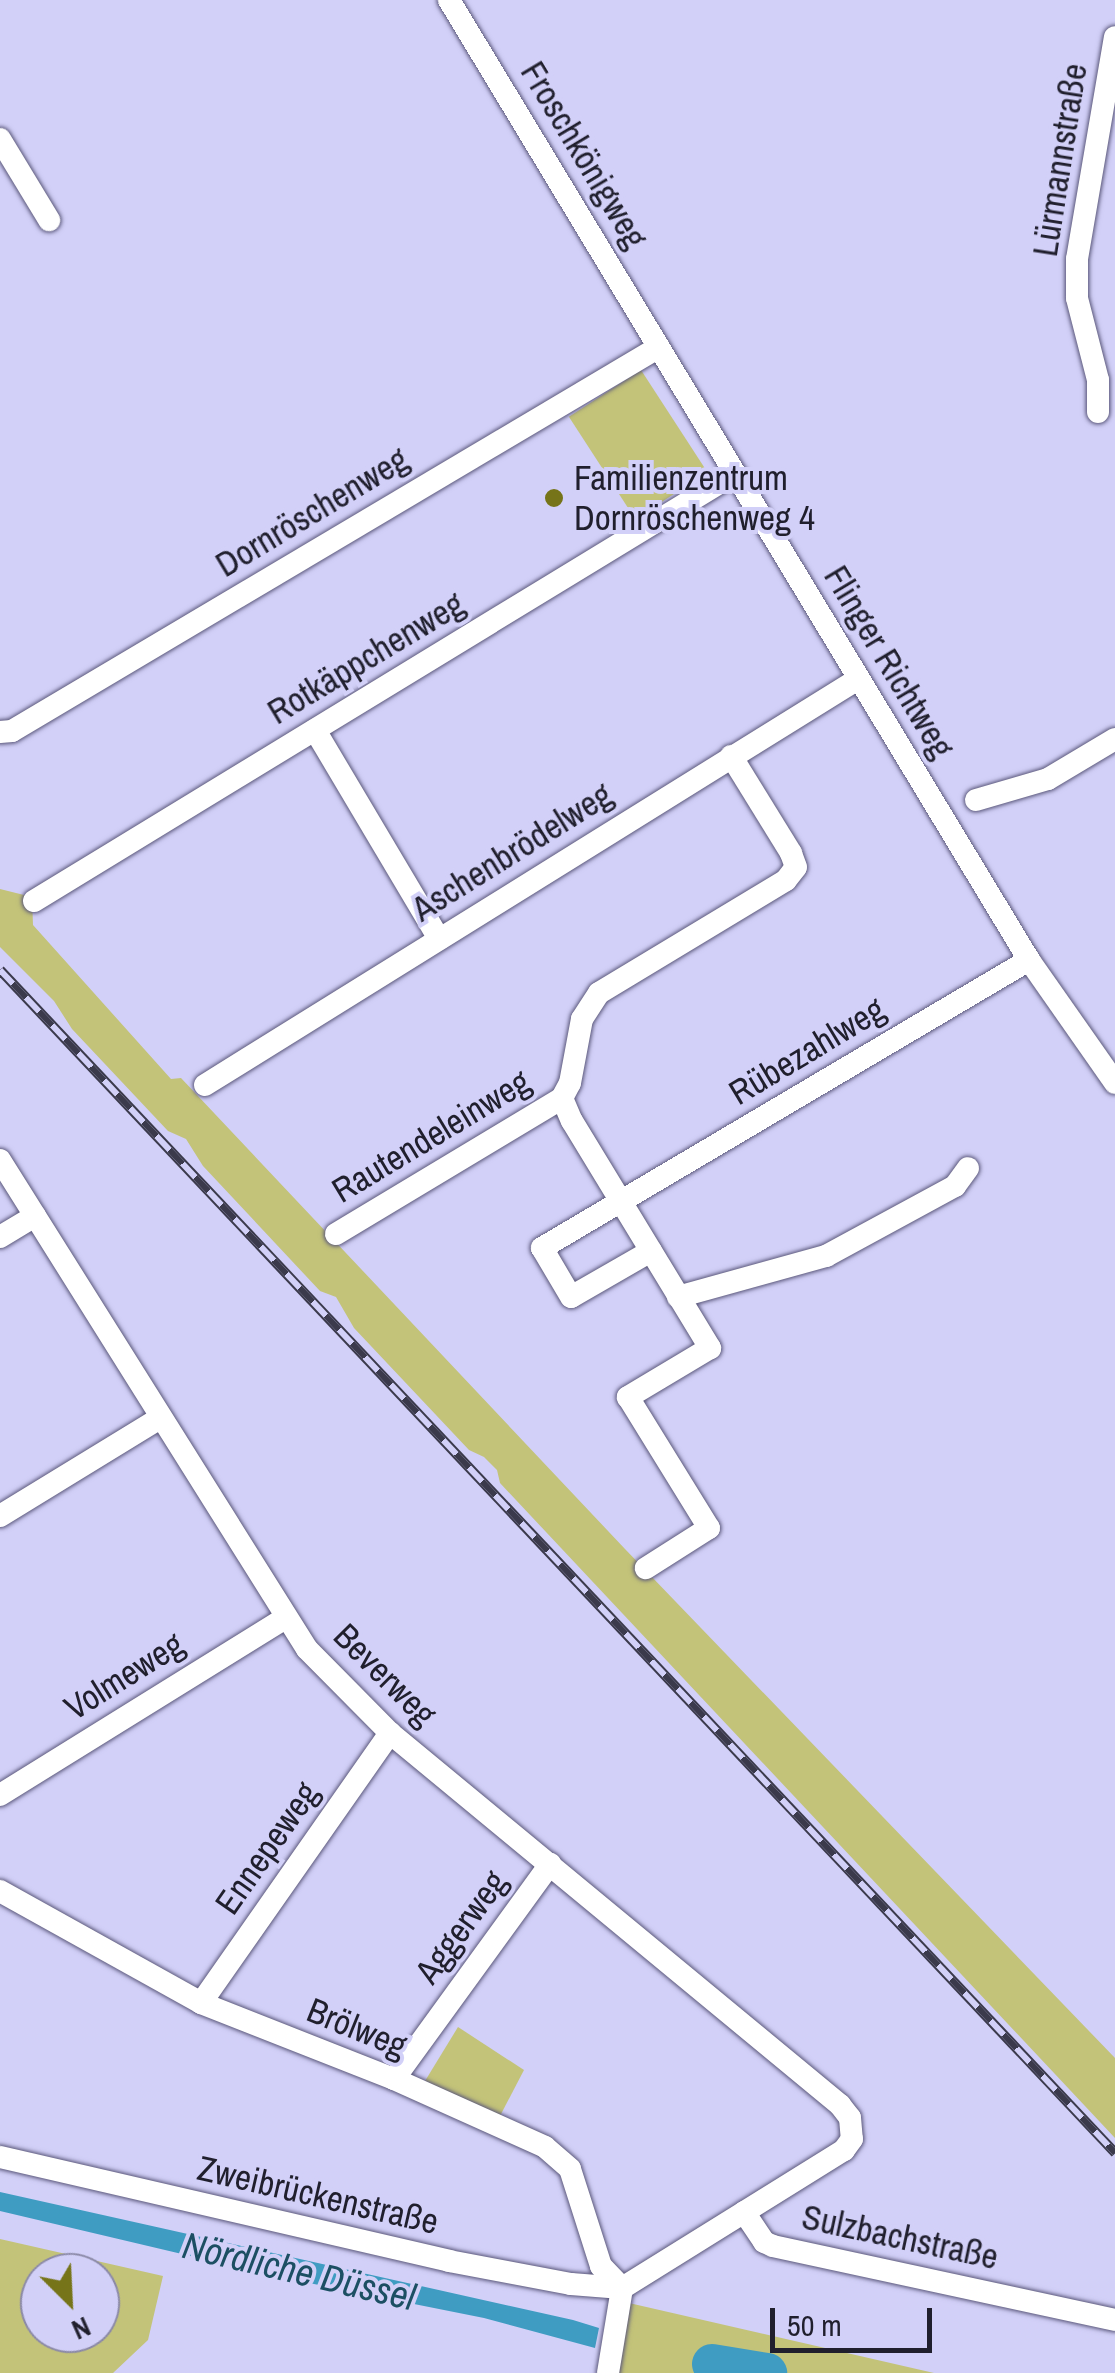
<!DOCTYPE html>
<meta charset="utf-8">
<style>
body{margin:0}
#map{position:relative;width:1115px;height:2373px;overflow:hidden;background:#d2d0f8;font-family:"Archivo Narrow",sans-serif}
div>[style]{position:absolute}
.green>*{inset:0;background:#c3c379;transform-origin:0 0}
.water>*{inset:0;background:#3f9cc2}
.river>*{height:40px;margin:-20px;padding:0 20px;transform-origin:20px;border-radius:20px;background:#3f9cc2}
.roads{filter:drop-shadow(0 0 2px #5b587b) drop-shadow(0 0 2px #5b587b)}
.street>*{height:22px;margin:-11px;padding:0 11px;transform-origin:11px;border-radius:11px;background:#fff}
.rail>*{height:10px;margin-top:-5px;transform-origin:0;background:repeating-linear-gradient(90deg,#d2d0f8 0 19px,#3b3a4c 0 38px);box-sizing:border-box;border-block:2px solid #3b3a4c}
.dots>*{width:28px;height:28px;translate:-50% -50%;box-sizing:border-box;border:5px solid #d2d0f8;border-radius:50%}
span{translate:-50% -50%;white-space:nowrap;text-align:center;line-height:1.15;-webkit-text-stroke:8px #d2d0f8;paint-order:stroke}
.street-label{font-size:35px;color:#201f2d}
.poi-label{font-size:35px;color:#201f2d}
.left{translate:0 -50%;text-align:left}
.water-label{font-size:38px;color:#1c4f63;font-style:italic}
.north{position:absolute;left:20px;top:2253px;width:100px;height:100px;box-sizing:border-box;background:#d2d0f8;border:2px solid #8b89a7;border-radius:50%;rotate:156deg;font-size:28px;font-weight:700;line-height:40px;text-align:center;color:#201f2d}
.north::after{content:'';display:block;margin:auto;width:35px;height:45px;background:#767419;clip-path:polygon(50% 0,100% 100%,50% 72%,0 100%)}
.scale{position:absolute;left:770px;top:2308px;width:162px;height:45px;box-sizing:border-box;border:5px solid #201f2d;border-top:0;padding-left:12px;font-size:30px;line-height:35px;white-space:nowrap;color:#201f2d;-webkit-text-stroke:8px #d2d0f8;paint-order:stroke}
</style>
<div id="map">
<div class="green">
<i style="left:641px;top:370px;width:122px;height:86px;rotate:57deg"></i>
<i style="clip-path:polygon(0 889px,32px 897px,33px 925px,171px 1079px,181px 1078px,625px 1549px,1115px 2058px,1115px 2138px,500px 1483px,497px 1470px,484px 1457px,469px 1450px,354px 1328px,336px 1297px,320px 1291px,203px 1166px,186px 1139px,168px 1131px,72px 1029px,54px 1001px,0 947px)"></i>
<i style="clip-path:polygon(458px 2027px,524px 2070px,500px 2116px,425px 2081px)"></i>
<i style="clip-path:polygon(evenodd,0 2239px,163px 2276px,148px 2340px,113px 2373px,0 2373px,0 2239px,40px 2273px,100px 2273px,100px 2333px,40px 2333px,40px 2273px)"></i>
<i style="clip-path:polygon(629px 2303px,934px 2373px,616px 2373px)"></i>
</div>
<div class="water">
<i style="clip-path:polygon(0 2192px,573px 2320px,599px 2328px,595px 2348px,484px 2318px,279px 2277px,0 2211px)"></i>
</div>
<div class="river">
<i style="left:712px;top:2364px;width:56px;rotate:9.3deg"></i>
</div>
<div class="roads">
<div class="street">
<i style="left:449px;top:0;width:1122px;rotate:58.86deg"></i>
<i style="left:1029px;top:960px;width:150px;rotate:55deg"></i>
<i style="left:0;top:139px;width:95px;rotate:58.8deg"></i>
<i style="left:1098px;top:412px;width:32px;rotate:-90deg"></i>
<i style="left:1098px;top:380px;width:85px;rotate:-104.4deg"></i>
<i style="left:1077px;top:298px;width:39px;rotate:-90deg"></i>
<i style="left:1077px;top:259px;width:225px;rotate:-80.3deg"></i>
<i style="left:315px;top:730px;width:243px;rotate:59.3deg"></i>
<i style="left:0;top:732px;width:12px;rotate:-5deg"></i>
<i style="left:12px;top:731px;width:752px;rotate:-30.69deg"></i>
<i style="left:976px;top:800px;width:75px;rotate:-16.3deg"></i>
<i style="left:1048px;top:779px;width:78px;rotate:-30.8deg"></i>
<i style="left:34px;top:901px;width:820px;rotate:-31.38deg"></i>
<i style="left:205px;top:1085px;width:769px;rotate:-31.87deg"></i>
<i style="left:562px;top:1098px;width:25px;rotate:67deg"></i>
<i style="left:572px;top:1121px;width:266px;rotate:58.7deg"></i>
<i style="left:710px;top:1348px;width:96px;rotate:149.1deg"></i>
<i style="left:628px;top:1397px;width:154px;rotate:58.3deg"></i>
<i style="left:709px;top:1528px;width:75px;rotate:147.6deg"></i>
<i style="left:0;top:1160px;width:577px;rotate:57.88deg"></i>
<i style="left:307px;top:1649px;width:118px;rotate:45.3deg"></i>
<i style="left:390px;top:1733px;width:584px;rotate:39.58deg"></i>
<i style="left:840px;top:2105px;width:16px;rotate:52deg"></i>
<i style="left:850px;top:2118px;width:21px;rotate:85deg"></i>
<i style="left:852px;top:2139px;width:14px;rotate:126deg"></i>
<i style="left:844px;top:2150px;width:261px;rotate:148.1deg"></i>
<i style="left:336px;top:1234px;width:264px;rotate:-31deg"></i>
<i style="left:562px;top:1098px;width:17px;rotate:-62deg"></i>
<i style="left:570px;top:1083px;width:65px;rotate:-79.4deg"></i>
<i style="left:582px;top:1019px;width:31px;rotate:-57deg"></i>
<i style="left:599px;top:993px;width:218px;rotate:-31.1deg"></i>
<i style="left:786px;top:880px;width:16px;rotate:-52deg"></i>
<i style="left:796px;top:867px;width:15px;rotate:-110deg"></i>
<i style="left:791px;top:853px;width:114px;rotate:-121.7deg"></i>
<i style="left:0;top:1237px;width:41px;rotate:-31deg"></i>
<i style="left:651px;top:1251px;width:92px;rotate:150.1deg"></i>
<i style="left:571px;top:1297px;width:57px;rotate:-120.6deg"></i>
<i style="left:542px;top:1248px;width:566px;rotate:-30.6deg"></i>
<i style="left:678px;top:1297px;width:154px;rotate:-15.5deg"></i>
<i style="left:826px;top:1256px;width:147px;rotate:-28.5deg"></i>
<i style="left:955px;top:1186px;width:22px;rotate:-54deg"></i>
<i style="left:0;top:1516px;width:188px;rotate:-31.5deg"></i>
<i style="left:0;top:1795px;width:335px;rotate:-31.8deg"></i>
<i style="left:0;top:1891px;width:230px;rotate:29.1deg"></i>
<i style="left:201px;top:2003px;width:207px;rotate:21.5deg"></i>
<i style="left:394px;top:2079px;width:166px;rotate:24.2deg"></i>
<i style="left:545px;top:2147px;width:33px;rotate:41deg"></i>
<i style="left:570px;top:2169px;width:102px;rotate:72.3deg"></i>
<i style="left:601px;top:2266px;width:30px;rotate:46deg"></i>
<i style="left:201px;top:2003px;width:330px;rotate:-55deg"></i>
<i style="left:394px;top:2079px;width:266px;rotate:-54deg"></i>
<i style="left:0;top:2157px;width:461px;rotate:13deg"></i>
<i style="left:449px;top:2261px;width:124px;rotate:10.7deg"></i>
<i style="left:571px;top:2284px;width:51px;rotate:4.5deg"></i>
<i style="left:744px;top:2212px;width:36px;rotate:56deg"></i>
<i style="left:764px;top:2242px;width:10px;rotate:24deg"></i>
<i style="left:773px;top:2246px;width:350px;rotate:12.2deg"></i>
<i style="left:608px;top:2373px;width:86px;rotate:-80.6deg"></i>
</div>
</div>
<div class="rail">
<i style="left:0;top:970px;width:1626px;rotate:46.69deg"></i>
</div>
<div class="dots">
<i style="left:554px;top:498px;background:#767419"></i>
</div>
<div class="street-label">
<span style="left:584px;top:155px;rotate:59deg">Froschkönigweg</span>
<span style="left:1060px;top:160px;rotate:-81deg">Lürmannstraße</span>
<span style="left:312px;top:512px;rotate:-31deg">Dornröschenweg</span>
<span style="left:366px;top:658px;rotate:-31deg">Rotkäppchenweg</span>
<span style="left:889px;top:662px;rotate:59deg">Flinger Richtweg</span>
<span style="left:512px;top:852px;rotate:-32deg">Aschenbrödelweg</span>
<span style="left:807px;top:1051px;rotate:-31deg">Rübezahlweg</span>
<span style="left:431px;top:1136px;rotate:-31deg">Rautendeleinweg</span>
<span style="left:385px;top:1675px;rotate:45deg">Beverweg</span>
<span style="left:124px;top:1676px;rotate:-32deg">Volmeweg</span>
<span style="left:267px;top:1848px;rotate:-55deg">Ennepeweg</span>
<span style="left:461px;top:1927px;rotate:-54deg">Aggerweg</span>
<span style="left:357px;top:2028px;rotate:22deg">Brölweg</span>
<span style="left:318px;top:2195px;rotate:13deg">Zweibrückenstraße</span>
<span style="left:900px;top:2237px;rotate:12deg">Sulzbachstraße</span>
</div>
<div class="poi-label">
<span class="left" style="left:574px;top:498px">Familienzentrum<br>Dornröschenweg 4</span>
</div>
<div class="water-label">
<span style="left:299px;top:2271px;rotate:13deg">Nördliche Düssel</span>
</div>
<div class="north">N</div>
<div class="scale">50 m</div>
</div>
